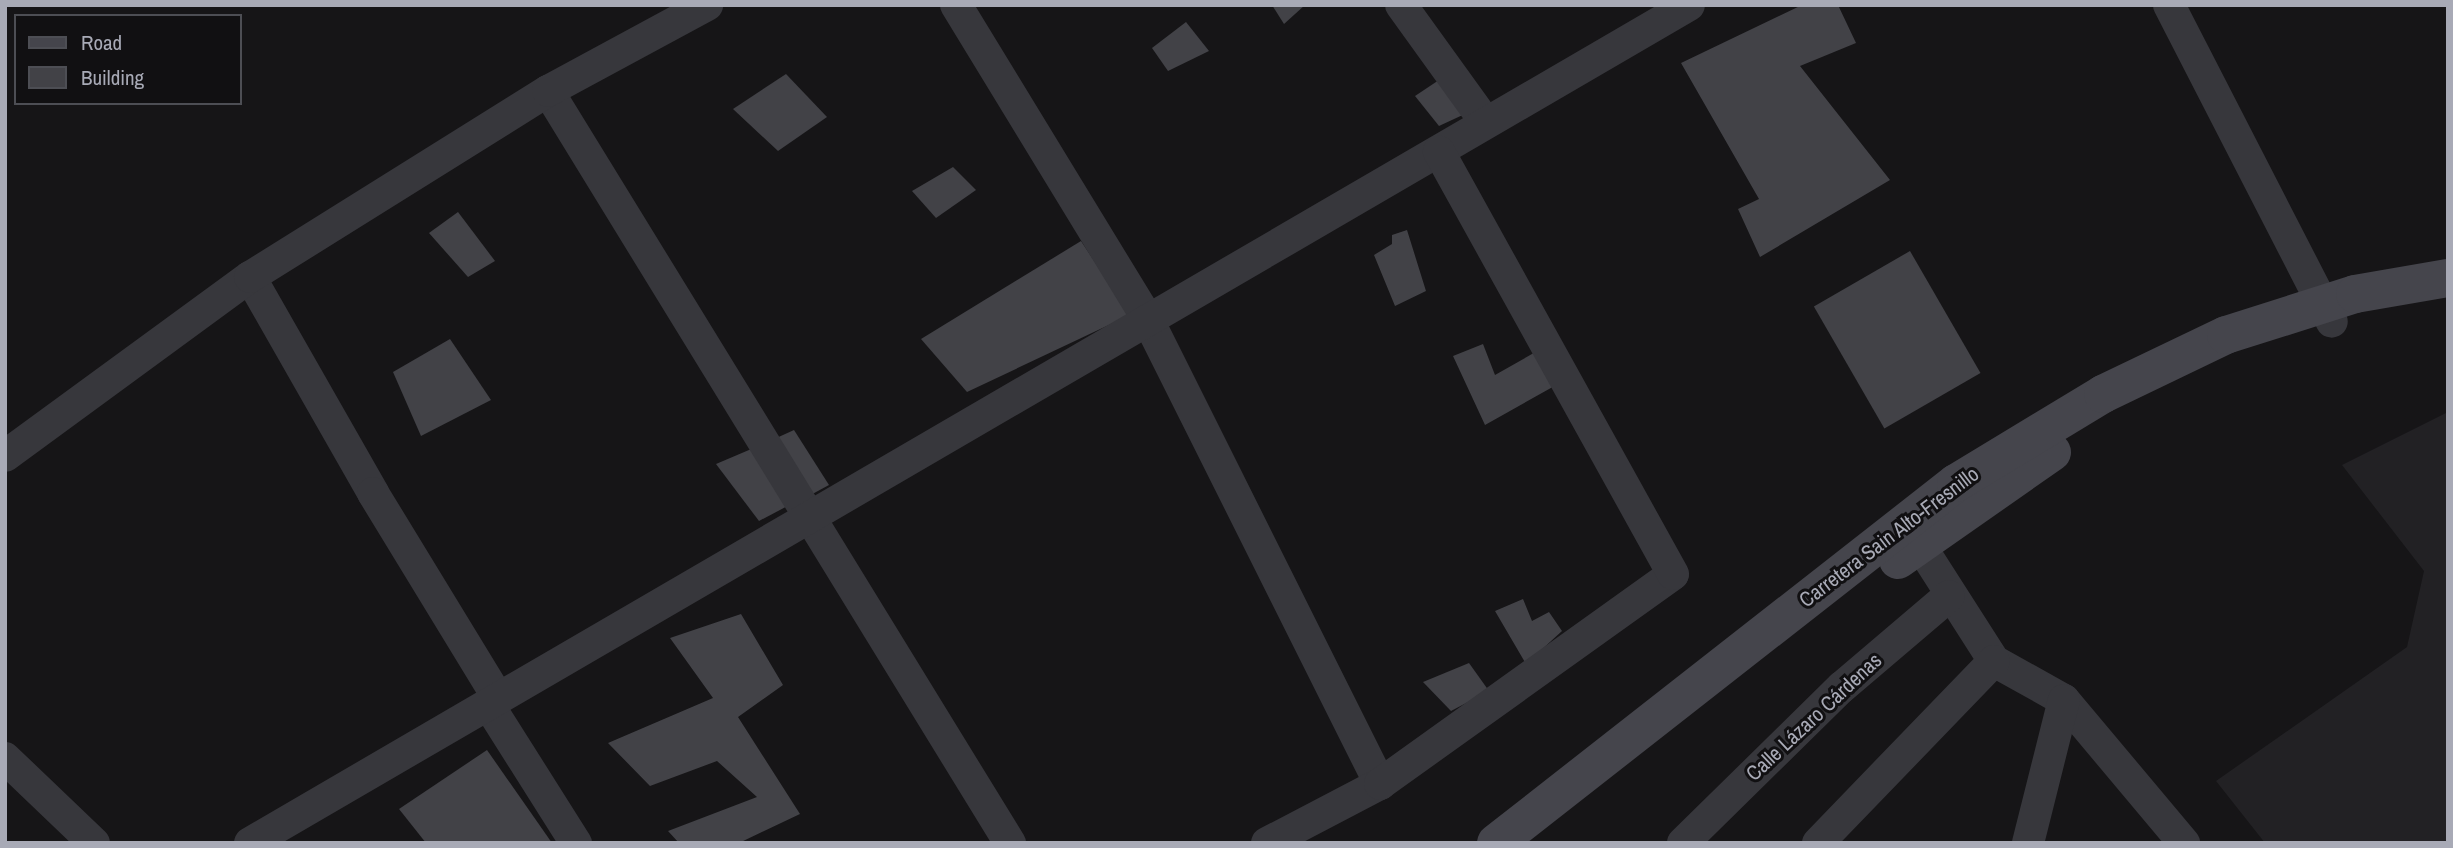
<!DOCTYPE html>
<meta charset="utf-8">
<style>
body{margin:0}
#map{position:relative;width:2453px;height:848px;overflow:hidden;background:#161517;font-family:"Archivo Narrow",sans-serif}
div>[style]{position:absolute}
.built>*{inset:0;background:#222124}
.building>*{inset:0;background:#424247;transform-origin:0 0}
.minor>*{height:32px;margin:-16px;padding:0 16px;transform-origin:16px;border-radius:16px;background:#37373c}
.secondary>*{height:38px;margin:-19px;padding:0 19px;transform-origin:19px;border-radius:19px;background:#45454c}
span{translate:-50% -50%;white-space:nowrap;text-align:center;line-height:1.15;-webkit-text-stroke:6px #111012;paint-order:stroke}
.street-label{font-size:21px;color:#a8aab6}
.frame{position:absolute;inset:0;border:7px solid #a8aab6;pointer-events:none}
.legend{position:absolute;left:14px;top:14px;width:228px;height:91px;box-sizing:border-box;background:#111012;border:2px solid #4d4e54;margin:0;padding:9px 12px;list-style:none;font-size:21px;color:#a8aab6}
.legend li{display:flex;align-items:center;gap:14px;height:35px}
.legend b{width:35px;border:2px solid #4d4e54}
</style>
<div id="map">
<div class="built">
<i style="clip-path:polygon(2448px 412px,2448px 843px,2265px 843px,2216px 781px,2407px 647px,2424px 571px,2342px 465px)"></i>
</div>
<div class="building">
<i style="clip-path:polygon(1272px 5px,1305px 5px,1284px 24px)"></i>
<i style="clip-path:polygon(1802px 5px,1838px 5px,1856px 43px,1800px 66px,1890px 180px,1760px 257px,1738px 209px,1759px 199px,1681px 63px)"></i>
<i style="clip-path:polygon(1186px 22px,1209px 51px,1168px 71px,1152px 48px)"></i>
<i style="clip-path:polygon(786px 74px,827px 117px,778px 151px,733px 109px)"></i>
<i style="clip-path:polygon(1442px 78px,1467px 113px,1439px 126px,1415px 96px)"></i>
<i style="clip-path:polygon(953px 167px,976px 190px,936px 218px,912px 191px)"></i>
<i style="clip-path:polygon(458px 212px,495px 261px,468px 277px,429px 233px)"></i>
<i style="clip-path:polygon(1407px 230px,1426px 291px,1395px 306px,1374px 255px,1392px 244px,1392px 235px)"></i>
<i style="clip-path:polygon(1081px 241px,1130px 315px,967px 392px,921px 339px)"></i>
<i style="left:1910px;top:251px;width:141px;height:111px;rotate:60deg"></i>
<i style="clip-path:polygon(450px 339px,491px 400px,421px 436px,393px 372px)"></i>
<i style="clip-path:polygon(1483px 344px,1495px 375px,1539px 350px,1558px 384px,1485px 425px,1453px 356px)"></i>
<i style="clip-path:polygon(794px 430px,829px 485px,805px 498px,772px 440px)"></i>
<i style="clip-path:polygon(756px 447px,797px 501px,759px 521px,716px 464px)"></i>
<i style="clip-path:polygon(1523px 599px,1532px 621px,1549px 612px,1562px 631px,1526px 664px,1495px 611px)"></i>
<i style="clip-path:polygon(741px 614px,783px 685px,738px 717px,800px 814px,739px 843px,679px 843px,668px 831px,757px 797px,717px 761px,650px 786px,608px 743px,713px 698px,670px 638px)"></i>
<i style="clip-path:polygon(1469px 663px,1489px 691px,1451px 711px,1423px 682px)"></i>
<i style="clip-path:polygon(487px 750px,552px 843px,426px 843px,399px 809px)"></i>
</div>
<div class="minor">
<i style="left:956px;top:5px;width:369px;rotate:58.6deg"></i>
<i style="left:1148px;top:320px;width:519px;rotate:63.43deg"></i>
<i style="left:1401px;top:5px;width:145px;rotate:54.2deg"></i>
<i style="left:2169px;top:5px;width:356px;rotate:62.8deg"></i>
<i style="left:548px;top:91px;width:883px;rotate:58.44deg"></i>
<i style="left:250px;top:277px;width:249px;rotate:60.3deg"></i>
<i style="left:373px;top:493px;width:240px;rotate:58.6deg"></i>
<i style="left:5px;top:456px;width:303px;rotate:-36.2deg"></i>
<i style="left:250px;top:277px;width:351px;rotate:-32deg"></i>
<i style="left:548px;top:91px;width:181px;rotate:-28.4deg"></i>
<i style="left:1907px;top:525px;width:161px;rotate:57.4deg"></i>
<i style="left:1994px;top:661px;width:80px;rotate:29.1deg"></i>
<i style="left:2064px;top:700px;width:187px;rotate:50deg"></i>
<i style="left:488px;top:704px;width:165px;rotate:57.7deg"></i>
<i style="left:5px;top:758px;width:123px;rotate:43.7deg"></i>
<i style="left:250px;top:843px;width:1665px;rotate:-30.21deg"></i>
<i style="left:1267px;top:843px;width:127px;rotate:-27.6deg"></i>
<i style="left:1380px;top:784px;width:360px;rotate:-35.6deg"></i>
<i style="left:1673px;top:574px;width:483px;rotate:-119deg"></i>
<i style="left:1683px;top:843px;width:223px;rotate:-44.5deg"></i>
<i style="left:1842px;top:687px;width:140px;rotate:-40.4deg"></i>
<i style="left:1818px;top:843px;width:253px;rotate:-46deg"></i>
<i style="left:2028px;top:843px;width:147px;rotate:-75.9deg"></i>
</div>
<div class="secondary">
<i style="left:1898px;top:560px;width:188px;rotate:-35deg"></i>
<i style="left:1496px;top:843px;width:584px;rotate:-38.05deg"></i>
<i style="left:1956px;top:483px;width:172px;rotate:-31.2deg"></i>
<i style="left:2103px;top:394px;width:136px;rotate:-25.6deg"></i>
<i style="left:2226px;top:335px;width:135px;rotate:-17.6deg"></i>
<i style="left:2355px;top:294px;width:94px;rotate:-9.8deg"></i>
</div>
<div class="street-label">
<span style="left:1889px;top:537px;rotate:-37deg">Carretera Sain Alto-Fresnillo</span>
<span style="left:1814px;top:717px;rotate:-43deg">Calle Lázaro Cárdenas</span>
</div>
<div class="frame"></div>
<ul class="legend">
<li><b style="height:9px;background:#45454c"></b>Road</li>
<li><b style="height:19px;background:#424247"></b>Building</li>
</ul>
</div>
